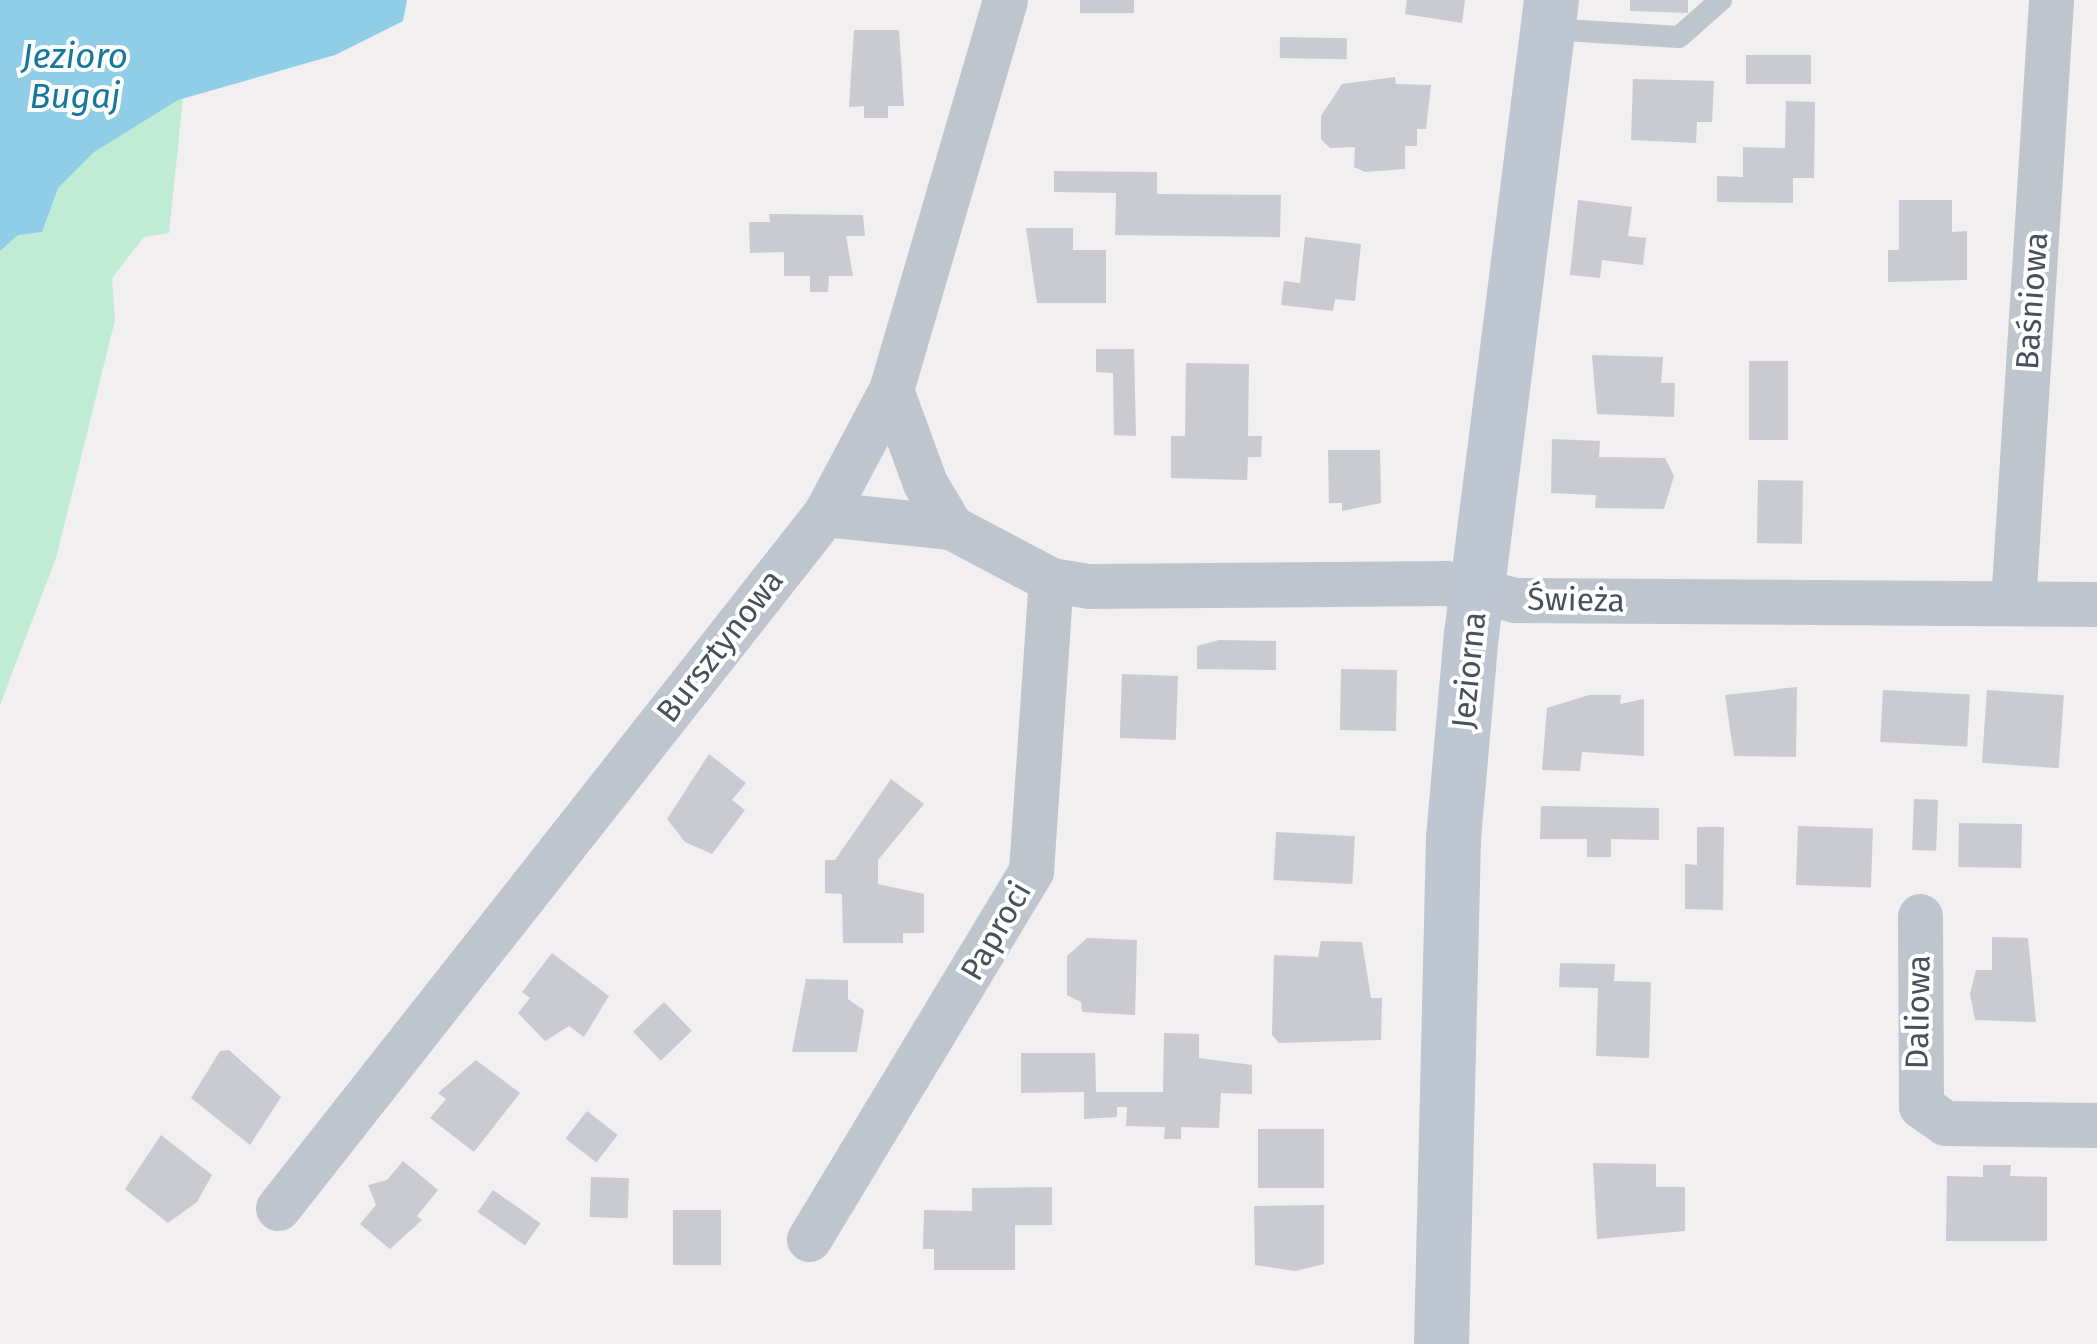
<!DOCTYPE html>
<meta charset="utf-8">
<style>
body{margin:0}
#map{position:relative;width:2097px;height:1344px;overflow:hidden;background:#f1efef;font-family:"Fira Sans",sans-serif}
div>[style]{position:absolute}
.green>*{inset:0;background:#c0ecd5}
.water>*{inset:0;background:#90cde6}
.building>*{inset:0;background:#c9cbd1;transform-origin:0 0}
.lane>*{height:22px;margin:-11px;padding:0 11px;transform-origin:11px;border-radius:11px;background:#bec5cd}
.street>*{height:45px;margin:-22.5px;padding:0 22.5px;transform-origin:22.5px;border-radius:22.5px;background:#bec5cd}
.secondary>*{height:55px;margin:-27.5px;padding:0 27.5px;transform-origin:27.5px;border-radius:27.5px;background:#bec6d1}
span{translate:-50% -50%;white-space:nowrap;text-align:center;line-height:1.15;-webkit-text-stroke:8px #fff;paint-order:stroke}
.street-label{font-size:32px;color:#48515b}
.water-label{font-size:35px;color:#1678a0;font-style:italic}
</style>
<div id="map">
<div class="green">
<i style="clip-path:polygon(0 0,193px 0,169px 233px,144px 237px,112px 278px,115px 320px,56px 558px,0 705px)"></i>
</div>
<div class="water">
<i style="clip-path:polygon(0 0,407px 0,403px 21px,335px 55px,178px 100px,94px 152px,58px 188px,42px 232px,18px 235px,0 251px)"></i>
</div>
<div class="building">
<i style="left:1080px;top:0;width:54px;height:13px"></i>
<i style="clip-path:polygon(1407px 0,1465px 0,1462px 23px,1405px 14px)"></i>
<i style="clip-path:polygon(1630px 0,1688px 0,1688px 13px,1630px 11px)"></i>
<i style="clip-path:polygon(854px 30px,899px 30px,904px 106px,888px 106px,888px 118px,864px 118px,864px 106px,849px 107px)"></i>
<i style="left:1280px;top:37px;width:67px;height:21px;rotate:1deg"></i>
<i style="left:1746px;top:55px;width:65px;height:29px"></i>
<i style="clip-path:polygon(1395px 77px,1396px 84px,1431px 85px,1426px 129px,1417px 129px,1417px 146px,1405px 146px,1405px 169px,1365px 172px,1354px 167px,1355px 147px,1330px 148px,1321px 139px,1321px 116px,1342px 84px)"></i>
<i style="clip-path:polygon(1633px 79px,1714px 81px,1712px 122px,1697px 122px,1696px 143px,1631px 140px)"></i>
<i style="clip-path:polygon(1786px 101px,1815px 102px,1814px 178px,1793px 178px,1793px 203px,1717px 202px,1717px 176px,1743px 177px,1743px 147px,1785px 148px)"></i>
<i style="clip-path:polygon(1054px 171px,1157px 172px,1157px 194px,1281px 195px,1280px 237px,1115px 235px,1116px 193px,1054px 192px)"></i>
<i style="clip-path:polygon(1578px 200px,1632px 207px,1628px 236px,1646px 238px,1643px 265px,1602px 260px,1600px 278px,1570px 275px)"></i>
<i style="clip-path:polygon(1899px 200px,1952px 200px,1952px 232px,1967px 231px,1967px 280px,1888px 282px,1888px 250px,1899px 250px)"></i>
<i style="clip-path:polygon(769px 214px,863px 215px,865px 236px,846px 236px,853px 276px,829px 276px,828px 292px,810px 292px,810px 276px,784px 276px,784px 252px,750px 253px,749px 222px,770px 222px)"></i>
<i style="clip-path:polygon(1026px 228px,1073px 228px,1073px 250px,1106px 250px,1106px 303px,1037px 303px)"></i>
<i style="clip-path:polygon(1305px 237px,1361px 244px,1355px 301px,1335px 299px,1333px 311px,1281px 305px,1284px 281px,1300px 283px)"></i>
<i style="clip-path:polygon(1096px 349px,1134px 349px,1136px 436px,1114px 435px,1113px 373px,1096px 372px)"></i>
<i style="clip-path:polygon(1592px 355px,1663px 357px,1661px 383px,1675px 383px,1674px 417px,1597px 414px)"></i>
<i style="left:1749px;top:361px;width:39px;height:79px"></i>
<i style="clip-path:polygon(1186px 363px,1249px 364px,1248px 436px,1262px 436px,1261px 457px,1248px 457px,1247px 480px,1171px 478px,1171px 436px,1185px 436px)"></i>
<i style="clip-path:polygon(1552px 439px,1600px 441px,1599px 457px,1665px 458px,1674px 476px,1664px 509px,1595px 508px,1596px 495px,1551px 493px)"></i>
<i style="clip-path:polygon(1328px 450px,1380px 450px,1381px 503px,1342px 511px,1342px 503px,1329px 503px)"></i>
<i style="left:1758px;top:480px;width:45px;height:63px;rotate:1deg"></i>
<i style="clip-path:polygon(1219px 640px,1276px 641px,1276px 670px,1197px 669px,1197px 646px)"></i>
<i style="left:1341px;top:669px;width:56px;height:61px;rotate:1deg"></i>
<i style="left:1122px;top:674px;width:56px;height:64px;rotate:2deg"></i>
<i style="clip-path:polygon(1797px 687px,1796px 757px,1734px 756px,1725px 695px)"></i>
<i style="left:1883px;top:690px;width:87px;height:52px;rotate:3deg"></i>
<i style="left:1987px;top:690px;width:77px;height:73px;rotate:4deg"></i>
<i style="clip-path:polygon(1589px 695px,1621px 695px,1620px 704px,1644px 699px,1644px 756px,1582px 752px,1580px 771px,1542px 770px,1547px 708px)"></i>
<i style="clip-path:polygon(709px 754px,746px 783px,732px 800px,745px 810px,712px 854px,685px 842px,667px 819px)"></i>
<i style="clip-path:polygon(891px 779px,924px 804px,878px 860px,878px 884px,924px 894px,924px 933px,903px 933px,903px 943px,843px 943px,842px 894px,825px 893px,825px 860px,835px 860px)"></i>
<i style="left:1914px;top:799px;width:24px;height:51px;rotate:2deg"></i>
<i style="clip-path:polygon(1541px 806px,1659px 808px,1659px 840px,1611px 839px,1611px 857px,1587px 857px,1587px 839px,1540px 839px)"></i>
<i style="left:1959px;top:823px;width:63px;height:44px;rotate:1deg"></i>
<i style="left:1798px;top:826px;width:75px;height:59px;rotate:2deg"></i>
<i style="clip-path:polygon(1697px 827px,1724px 827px,1723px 910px,1685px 909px,1685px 864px,1697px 865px)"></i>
<i style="left:1276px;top:832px;width:79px;height:48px;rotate:3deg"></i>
<i style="clip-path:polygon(1992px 937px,2028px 938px,2036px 1022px,1975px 1020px,1970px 994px,1976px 970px,1992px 970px)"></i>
<i style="clip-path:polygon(1087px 938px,1137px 940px,1135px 1015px,1082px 1012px,1081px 1002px,1067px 995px,1067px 956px)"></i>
<i style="clip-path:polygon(1321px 941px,1362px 942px,1371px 998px,1382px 998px,1381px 1040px,1279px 1043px,1272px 1035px,1274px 955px,1318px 957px)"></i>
<i style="clip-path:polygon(552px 953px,609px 996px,584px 1037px,569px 1026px,545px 1041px,518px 1013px,530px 998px,522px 992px)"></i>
<i style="clip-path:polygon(1560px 963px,1615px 964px,1614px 981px,1651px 982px,1649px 1058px,1596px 1056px,1598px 988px,1559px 987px)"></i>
<i style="clip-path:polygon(806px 979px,848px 980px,848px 999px,864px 1010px,857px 1052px,792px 1052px)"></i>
<i style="left:664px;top:1002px;width:40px;height:43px;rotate:46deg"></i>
<i style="clip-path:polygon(1164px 1033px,1199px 1034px,1199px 1058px,1252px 1065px,1252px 1094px,1221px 1093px,1219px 1128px,1181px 1127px,1181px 1139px,1164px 1139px,1165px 1127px,1126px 1126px,1127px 1107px,1117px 1107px,1117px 1117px,1084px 1119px,1084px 1092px,1021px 1093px,1021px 1053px,1095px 1053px,1096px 1092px,1163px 1092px)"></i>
<i style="clip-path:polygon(229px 1050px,281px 1097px,250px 1145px,191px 1098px,220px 1051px)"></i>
<i style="clip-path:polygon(476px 1060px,520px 1093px,474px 1152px,430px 1118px,446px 1099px,438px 1093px)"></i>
<i style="left:587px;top:1111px;width:39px;height:35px;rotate:38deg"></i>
<i style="left:1258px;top:1129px;width:66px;height:59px"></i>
<i style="clip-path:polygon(161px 1135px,212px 1175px,197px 1202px,168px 1223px,125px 1189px)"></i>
<i style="clip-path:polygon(403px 1161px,438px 1190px,417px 1216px,422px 1220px,390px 1249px,360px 1224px,376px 1205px,368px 1185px,387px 1180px)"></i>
<i style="clip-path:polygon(1593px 1163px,1656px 1164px,1656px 1187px,1685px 1187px,1685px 1231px,1597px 1239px)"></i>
<i style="clip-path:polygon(1983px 1165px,2011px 1165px,2010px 1176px,2047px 1177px,2047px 1241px,1946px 1241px,1947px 1176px,1983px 1177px)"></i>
<i style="left:591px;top:1177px;width:38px;height:40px;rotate:2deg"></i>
<i style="clip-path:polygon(1052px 1187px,1052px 1225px,1015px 1225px,1015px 1270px,934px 1270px,934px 1249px,923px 1249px,924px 1210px,972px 1211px,972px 1188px)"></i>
<i style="left:493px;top:1190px;width:58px;height:27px;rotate:35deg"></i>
<i style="clip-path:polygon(1324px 1205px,1324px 1264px,1295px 1271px,1255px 1265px,1254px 1206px)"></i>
<i style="left:673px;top:1210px;width:48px;height:55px"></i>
</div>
<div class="lane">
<i style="left:1547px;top:29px;width:132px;rotate:3.5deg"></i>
<i style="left:1679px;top:37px;width:56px;rotate:-41.4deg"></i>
</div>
<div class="street">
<i style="left:825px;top:514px;width:127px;rotate:5.9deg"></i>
<i style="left:951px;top:527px;width:51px;rotate:-120.6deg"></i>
<i style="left:925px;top:483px;width:99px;rotate:-110.1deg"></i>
<i style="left:951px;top:527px;width:113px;rotate:27.9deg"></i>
<i style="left:1051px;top:580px;width:39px;rotate:9deg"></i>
<i style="left:1090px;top:586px;width:356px;rotate:-0.5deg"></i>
<i style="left:1446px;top:583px;width:71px;rotate:13.8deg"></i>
<i style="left:1515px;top:600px;width:582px;rotate:0.39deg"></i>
<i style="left:2013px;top:603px;width:604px;rotate:-86.39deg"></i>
<i style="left:1920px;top:916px;width:190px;rotate:89.7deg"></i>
<i style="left:1921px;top:1106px;width:29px;rotate:35deg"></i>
<i style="left:1945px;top:1123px;width:152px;rotate:0.8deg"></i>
<i style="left:278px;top:1208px;width:884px;rotate:-51.76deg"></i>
<i style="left:825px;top:514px;width:140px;rotate:-62deg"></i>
<i style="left:891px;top:390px;width:406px;rotate:-73.7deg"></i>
<i style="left:809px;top:1239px;width:430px;rotate:-58.9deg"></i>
<i style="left:1031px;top:871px;width:292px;rotate:-86.1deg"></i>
</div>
<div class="secondary">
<i style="left:1441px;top:1344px;width:506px;rotate:-88.64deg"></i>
<i style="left:1453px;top:838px;width:205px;rotate:-85deg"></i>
<i style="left:1471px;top:634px;width:639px;rotate:-82.81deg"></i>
</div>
<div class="street-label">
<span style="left:2032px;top:301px;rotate:-86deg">Baśniowa</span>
<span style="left:1576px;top:600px;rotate:1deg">Świeża</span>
<span style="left:720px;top:646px;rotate:-52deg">Bursztynowa</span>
<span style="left:1469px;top:670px;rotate:-84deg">Jeziorna</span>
<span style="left:996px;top:931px;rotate:-60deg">Paproci</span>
<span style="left:1918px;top:1012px;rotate:-89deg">Daliowa</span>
</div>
<div class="water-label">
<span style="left:75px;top:76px">Jezioro<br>Bugaj</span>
</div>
</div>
